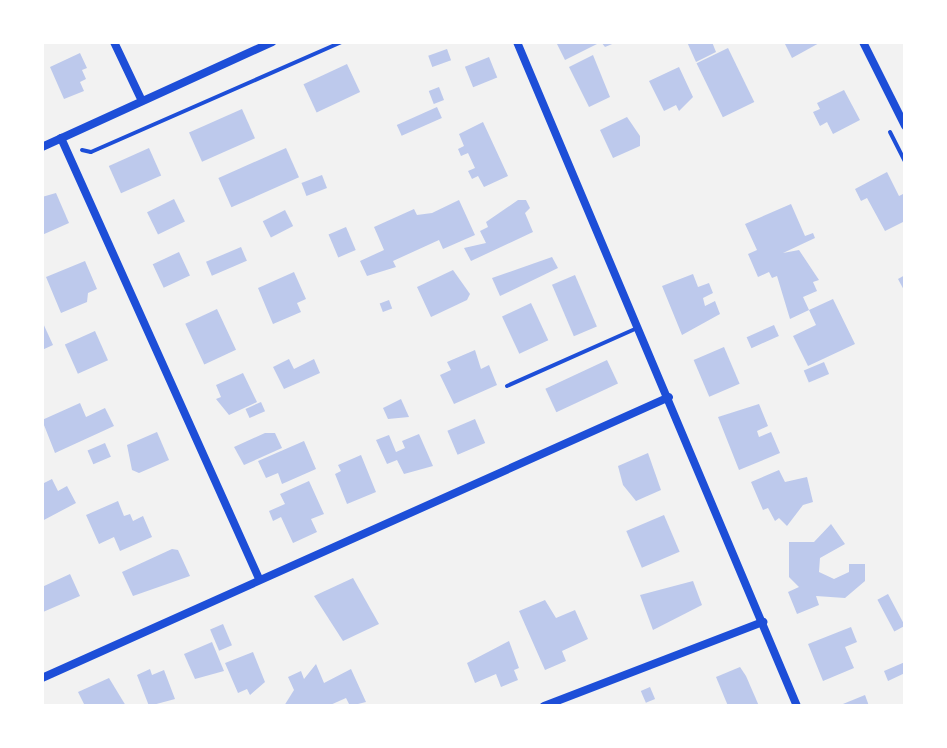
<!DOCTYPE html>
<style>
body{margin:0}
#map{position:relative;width:947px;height:748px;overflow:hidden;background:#f2f2f2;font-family:Bitter,serif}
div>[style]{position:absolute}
.building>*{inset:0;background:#bdc9ec;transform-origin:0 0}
.path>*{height:4px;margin:-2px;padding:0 2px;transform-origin:2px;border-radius:2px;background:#1d4ed8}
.service>*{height:4px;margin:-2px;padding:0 2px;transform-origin:2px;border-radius:2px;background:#1d4ed8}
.minor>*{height:8px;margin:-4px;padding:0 4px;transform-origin:4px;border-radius:4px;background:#1d4ed8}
span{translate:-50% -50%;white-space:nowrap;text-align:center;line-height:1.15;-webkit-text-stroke:6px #fff;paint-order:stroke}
.frame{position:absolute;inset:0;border:44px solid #fff;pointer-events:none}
</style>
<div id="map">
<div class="building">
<i style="clip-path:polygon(556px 42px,617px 42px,605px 47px,601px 42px,565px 60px)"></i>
<i style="clip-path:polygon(687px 42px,712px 42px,716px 52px,696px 62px)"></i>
<i style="clip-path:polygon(784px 42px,821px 42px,792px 58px)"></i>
<i style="left:728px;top:48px;width:60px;height:35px;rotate:64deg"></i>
<i style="left:447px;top:49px;width:12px;height:20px;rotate:70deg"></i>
<i style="clip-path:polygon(80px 53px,87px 68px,82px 70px,86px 79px,80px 82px,84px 91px,64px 99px,50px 67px)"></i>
<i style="clip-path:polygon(593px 55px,610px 97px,589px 107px,569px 67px)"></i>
<i style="left:489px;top:57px;width:22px;height:26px;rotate:68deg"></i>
<i style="left:347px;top:64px;width:31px;height:48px;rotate:65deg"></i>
<i style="clip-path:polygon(679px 67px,693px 97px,679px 111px,676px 105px,664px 111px,649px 81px)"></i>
<i style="left:439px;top:87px;width:14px;height:11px;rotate:69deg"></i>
<i style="clip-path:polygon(844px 90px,860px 120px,833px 134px,827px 122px,820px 126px,813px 112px,820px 109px,817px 103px)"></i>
<i style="left:437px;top:107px;width:12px;height:44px;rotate:66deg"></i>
<i style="left:242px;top:109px;width:32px;height:58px;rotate:66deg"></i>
<i style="clip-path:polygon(627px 117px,640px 136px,640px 146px,613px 158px,600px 130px)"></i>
<i style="clip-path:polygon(483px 122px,508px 176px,484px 187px,478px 176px,472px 179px,468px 171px,475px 168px,468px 153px,461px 156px,458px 149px,464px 146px,459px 134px)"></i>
<i style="left:149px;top:148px;width:30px;height:44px;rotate:66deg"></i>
<i style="left:286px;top:148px;width:32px;height:74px;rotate:66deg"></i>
<i style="clip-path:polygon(887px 172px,899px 196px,905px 193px,905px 221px,885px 231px,867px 198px,861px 201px,855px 189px)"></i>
<i style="left:322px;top:175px;width:14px;height:22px;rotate:69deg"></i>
<i style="clip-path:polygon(56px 193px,69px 223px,42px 235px,42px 197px)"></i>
<i style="left:174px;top:199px;width:25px;height:30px;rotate:64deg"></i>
<i style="clip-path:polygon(459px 200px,475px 235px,443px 249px,439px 240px,393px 261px,396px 267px,367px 276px,360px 261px,384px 250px,374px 227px,414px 209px,417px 215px,432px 213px)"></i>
<i style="clip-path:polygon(518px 200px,526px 200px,530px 208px,525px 213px,533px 232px,471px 261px,464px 248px,486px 243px,480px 231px,488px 227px,486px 222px)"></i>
<i style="clip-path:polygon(791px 204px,805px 236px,813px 233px,815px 238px,783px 253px,799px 250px,819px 280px,813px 282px,817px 291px,803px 297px,809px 310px,790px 319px,777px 276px,772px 278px,769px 272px,758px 277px,748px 254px,757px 250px,745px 224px)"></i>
<i style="left:285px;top:210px;width:18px;height:25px;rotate:63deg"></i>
<i style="left:346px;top:227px;width:25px;height:19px;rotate:67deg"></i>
<i style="left:241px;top:247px;width:15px;height:38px;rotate:67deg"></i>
<i style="left:179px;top:252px;width:26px;height:29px;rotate:65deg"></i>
<i style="clip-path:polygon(552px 257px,558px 268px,500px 296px,492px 278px)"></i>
<i style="clip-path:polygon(85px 261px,97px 289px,88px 293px,87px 302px,61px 313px,46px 277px)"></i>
<i style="clip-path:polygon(453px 270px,470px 294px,467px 300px,431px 317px,417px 287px)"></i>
<i style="clip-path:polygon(294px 272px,306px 299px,297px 303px,301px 312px,273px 324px,258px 288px)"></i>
<i style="clip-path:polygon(693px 274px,698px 287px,709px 283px,713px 293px,703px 298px,705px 306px,715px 301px,720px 314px,682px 335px,662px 286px)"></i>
<i style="left:575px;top:275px;width:56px;height:25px;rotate:67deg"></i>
<i style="clip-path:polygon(905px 275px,905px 292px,898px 279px)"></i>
<i style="clip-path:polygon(833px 299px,855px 344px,808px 366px,793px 336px,816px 325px,809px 310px)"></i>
<i style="left:389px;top:300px;width:9px;height:10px;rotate:69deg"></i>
<i style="left:531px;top:303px;width:41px;height:32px;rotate:65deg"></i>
<i style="left:217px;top:309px;width:45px;height:35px;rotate:65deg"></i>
<i style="clip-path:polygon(42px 321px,53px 345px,42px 350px)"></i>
<i style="left:774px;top:325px;width:12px;height:30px;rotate:66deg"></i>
<i style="left:95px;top:331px;width:32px;height:33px;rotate:66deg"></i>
<i style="left:724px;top:347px;width:40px;height:33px;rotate:67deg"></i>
<i style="clip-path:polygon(475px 350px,481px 369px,489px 365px,497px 385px,454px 404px,440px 375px,451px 370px,447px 362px)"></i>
<i style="clip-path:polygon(289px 359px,294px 369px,314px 359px,320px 373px,284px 389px,273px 367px)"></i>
<i style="left:607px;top:360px;width:26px;height:68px;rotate:65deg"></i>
<i style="left:824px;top:362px;width:13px;height:22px;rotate:67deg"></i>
<i style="clip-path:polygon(243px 373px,257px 402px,229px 415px,216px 399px,221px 397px,216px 385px)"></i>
<i style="clip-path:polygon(401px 399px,409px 417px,388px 419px,383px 408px)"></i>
<i style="left:261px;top:402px;width:10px;height:17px;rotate:66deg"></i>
<i style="clip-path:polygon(80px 403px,86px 417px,105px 408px,114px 426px,55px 453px,42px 420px)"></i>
<i style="clip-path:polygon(759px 404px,768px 426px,757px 431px,759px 437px,771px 432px,780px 453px,739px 470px,718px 417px)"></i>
<i style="left:475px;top:419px;width:26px;height:30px;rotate:67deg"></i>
<i style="clip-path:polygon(157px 432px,169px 460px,139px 473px,132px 470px,127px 445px)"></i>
<i style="clip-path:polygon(265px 433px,275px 433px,282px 448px,244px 465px,234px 447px)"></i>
<i style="clip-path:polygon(419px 434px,433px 466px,404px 474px,397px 460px,387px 464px,376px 440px,389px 435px,396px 452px,405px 448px,402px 441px)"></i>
<i style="clip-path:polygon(304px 441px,316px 469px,282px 484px,278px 473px,266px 478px,258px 461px)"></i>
<i style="left:105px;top:443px;width:15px;height:19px;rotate:67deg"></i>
<i style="clip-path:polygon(648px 453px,661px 490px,636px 501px,623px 485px,618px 466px)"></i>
<i style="clip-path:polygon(361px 455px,376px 492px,347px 504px,335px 474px,341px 471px,338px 465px)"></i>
<i style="clip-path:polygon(779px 470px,785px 482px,807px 477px,813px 502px,803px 505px,787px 526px,779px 518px,775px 521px,768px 508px,763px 510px,751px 482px)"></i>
<i style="clip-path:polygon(52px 479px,58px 491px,67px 486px,76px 503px,42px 521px,42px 484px)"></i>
<i style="clip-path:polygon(309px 481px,324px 514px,311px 519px,317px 532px,293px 543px,281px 517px,273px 521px,269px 511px,285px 504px,280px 494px)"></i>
<i style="clip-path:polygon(118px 501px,124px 516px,130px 514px,133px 521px,143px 516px,152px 537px,120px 551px,114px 537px,99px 544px,86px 515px)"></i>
<i style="left:664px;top:515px;width:40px;height:41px;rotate:67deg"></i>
<i style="clip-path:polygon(831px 524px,845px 544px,820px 558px,819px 572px,834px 579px,849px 572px,849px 564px,865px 564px,865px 581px,845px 598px,816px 596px,819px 605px,797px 614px,788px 592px,799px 587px,789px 577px,789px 542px,814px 542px)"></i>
<i style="clip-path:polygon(172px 549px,178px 550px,190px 576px,133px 596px,122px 572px)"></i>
<i style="clip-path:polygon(70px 574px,80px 596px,43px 612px,42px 587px)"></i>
<i style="clip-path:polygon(353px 578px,379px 624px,343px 641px,314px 596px)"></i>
<i style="clip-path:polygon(693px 581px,702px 605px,653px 630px,640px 595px)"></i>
<i style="left:888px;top:594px;width:36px;height:12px;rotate:62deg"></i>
<i style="clip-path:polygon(545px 600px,556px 618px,575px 610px,588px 639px,562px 651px,566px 661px,545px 670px,519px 611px)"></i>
<i style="left:223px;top:624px;width:23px;height:14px;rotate:67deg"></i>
<i style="clip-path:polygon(851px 627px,857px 642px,845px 647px,854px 668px,823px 681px,808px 644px)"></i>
<i style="clip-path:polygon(509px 641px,519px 668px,514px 670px,518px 680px,501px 687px,496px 674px,475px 683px,467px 663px)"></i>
<i style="clip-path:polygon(212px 642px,224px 671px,195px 679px,184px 654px)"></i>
<i style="clip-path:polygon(253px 652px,265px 682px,250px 695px,247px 689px,238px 693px,225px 663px)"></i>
<i style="clip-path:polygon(905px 662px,905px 673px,888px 681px,884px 671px)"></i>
<i style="clip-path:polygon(316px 664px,324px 683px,351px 669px,366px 702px,350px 706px,346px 698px,328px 706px,284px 706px,294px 690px,288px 677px,301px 671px,304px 679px)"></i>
<i style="clip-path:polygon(740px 667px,746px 676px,759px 706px,728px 706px,716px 677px)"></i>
<i style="clip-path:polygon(150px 669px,152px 675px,164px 670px,175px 699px,149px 706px,137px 675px)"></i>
<i style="clip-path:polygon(109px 678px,126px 706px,85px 706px,78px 692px)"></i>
<i style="left:650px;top:687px;width:13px;height:10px;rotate:67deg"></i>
<i style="clip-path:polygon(865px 695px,869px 706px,838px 706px)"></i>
</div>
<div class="path">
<i style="left:890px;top:132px;width:34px;rotate:63deg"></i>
<i style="left:82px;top:150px;width:9px;rotate:13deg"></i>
<i style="left:91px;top:152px;width:273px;rotate:-23.7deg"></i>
</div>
<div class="service">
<i style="left:507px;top:386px;width:142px;rotate:-24deg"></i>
</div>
<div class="minor">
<i style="left:114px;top:42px;width:65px;rotate:64.6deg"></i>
<i style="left:517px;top:42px;width:721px;rotate:67.14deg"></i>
<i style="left:863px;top:42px;width:94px;rotate:63.4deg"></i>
<i style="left:61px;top:138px;width:483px;rotate:65.8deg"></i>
<i style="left:42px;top:147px;width:253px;rotate:-24.5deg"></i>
<i style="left:42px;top:678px;width:687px;rotate:-24.14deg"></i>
<i style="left:544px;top:706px;width:235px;rotate:-21deg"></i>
</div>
<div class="frame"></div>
</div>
